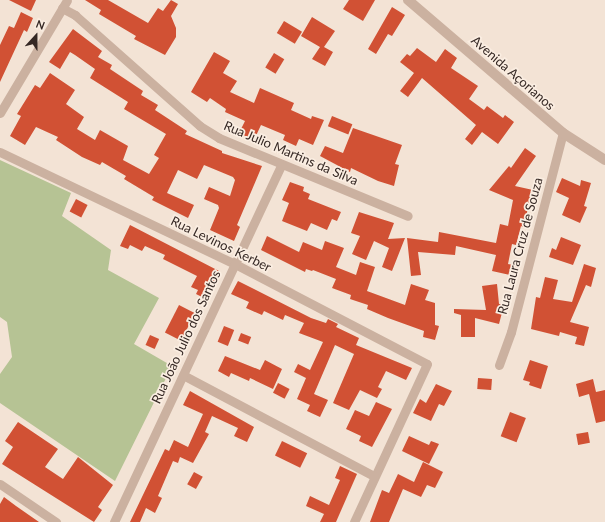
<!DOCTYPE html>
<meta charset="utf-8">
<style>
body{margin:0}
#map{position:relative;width:605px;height:522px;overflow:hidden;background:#f3e3d5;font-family:Lato,sans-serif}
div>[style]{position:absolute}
.green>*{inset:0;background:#b6c394}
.building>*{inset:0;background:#d15134;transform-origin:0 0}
.minor>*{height:9px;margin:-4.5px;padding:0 4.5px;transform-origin:4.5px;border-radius:4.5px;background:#cbb1a0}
.tertiary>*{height:10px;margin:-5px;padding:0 5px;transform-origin:5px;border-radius:5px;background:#cbb1a0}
span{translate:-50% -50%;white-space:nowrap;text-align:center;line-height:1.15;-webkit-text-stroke:3.5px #faede1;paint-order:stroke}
.street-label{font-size:13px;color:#352824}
.north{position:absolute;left:16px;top:16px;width:40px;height:40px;-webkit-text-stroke:3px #faede1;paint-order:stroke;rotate:21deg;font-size:11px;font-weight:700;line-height:16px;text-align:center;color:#352824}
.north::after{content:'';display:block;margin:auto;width:14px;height:18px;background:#352824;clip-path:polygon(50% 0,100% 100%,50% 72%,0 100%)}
</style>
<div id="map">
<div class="green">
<i style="clip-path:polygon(0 160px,71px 193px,62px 216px,111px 250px,108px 270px,159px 298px,134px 344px,172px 366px,115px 481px,0 403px,0 374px,12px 357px,7px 322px,0 317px)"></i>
</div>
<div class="building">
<i style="clip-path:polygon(9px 0,36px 0,31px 11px)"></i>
<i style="clip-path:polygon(85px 0,108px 0,148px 23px,158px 8px,163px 11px,171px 0,178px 4px,171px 16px,176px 28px,176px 37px,165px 55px,134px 39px,136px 36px,99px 14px,101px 10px)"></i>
<i style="clip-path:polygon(349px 0,375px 0,363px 21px,343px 9px)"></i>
<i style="clip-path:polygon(392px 7px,405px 15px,392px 36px,388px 34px,376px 54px,368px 49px)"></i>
<i style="clip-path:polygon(21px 12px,33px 18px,27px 32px,24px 30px,0 82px,0 45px,9px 26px,14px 28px)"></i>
<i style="clip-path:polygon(312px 17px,335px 31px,324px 47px,333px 52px,325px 66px,312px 59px,320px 47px,301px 36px)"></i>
<i style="left:284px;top:21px;width:21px;height:14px;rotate:31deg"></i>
<i style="clip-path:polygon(73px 29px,102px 51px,98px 57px,112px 65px,110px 69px,143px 91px,141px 95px,158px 105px,155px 110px,187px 131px,185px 134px,222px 151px,222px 153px,262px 166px,237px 225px,240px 227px,234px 241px,210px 230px,219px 208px,218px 205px,204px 199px,209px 187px,230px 196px,235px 180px,233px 177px,204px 165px,197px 179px,178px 170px,167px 193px,194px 205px,188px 218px,152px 200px,154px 197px,124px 179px,126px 176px,102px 162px,100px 165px,82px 157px,56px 140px,58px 137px,36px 127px,25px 145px,10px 136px,21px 116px,17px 114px,35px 85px,40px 88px,50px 73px,75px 90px,66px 104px,84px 117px,77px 129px,95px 140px,100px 130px,128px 146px,123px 160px,149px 174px,159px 158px,154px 155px,166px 134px,124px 109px,128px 102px,90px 78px,95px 69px,75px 55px,70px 52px,60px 69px,49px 62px)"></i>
<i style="clip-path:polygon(417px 48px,436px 62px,445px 49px,457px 58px,451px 68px,478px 86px,469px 99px,484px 110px,487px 106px,503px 118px,505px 115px,514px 122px,498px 144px,482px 132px,472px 145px,465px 139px,476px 125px,422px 78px,408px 97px,400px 91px,414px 73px,400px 62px,407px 54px,410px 56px)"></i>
<i style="clip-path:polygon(214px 52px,230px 61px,223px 73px,237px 81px,230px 92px,254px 103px,260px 88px,294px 103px,291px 110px,311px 119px,312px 116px,324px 120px,313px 145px,299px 139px,296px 146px,283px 140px,285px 135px,261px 125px,254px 140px,239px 133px,245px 121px,225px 112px,226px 109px,210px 98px,207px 102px,191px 92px)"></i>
<i style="left:274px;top:53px;width:12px;height:17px;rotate:31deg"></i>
<i style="left:332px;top:116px;width:22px;height:11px;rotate:22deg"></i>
<i style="clip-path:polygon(353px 128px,402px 145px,395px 164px,399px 165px,394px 186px,378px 181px,351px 168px,350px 172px,320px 156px,325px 146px,343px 153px)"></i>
<i style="clip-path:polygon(525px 148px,536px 156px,515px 186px,533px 190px,523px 227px,521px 226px,516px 245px,512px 244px,508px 264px,518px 266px,515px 276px,492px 271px,496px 255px,456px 246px,455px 255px,418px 252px,421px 275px,411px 276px,407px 238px,438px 242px,439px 232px,496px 243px,500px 224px,508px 226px,513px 200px,489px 190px,509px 166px,511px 168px)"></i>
<i style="clip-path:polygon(562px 178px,580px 186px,581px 180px,591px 183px,584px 206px,587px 207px,580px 223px,562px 215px,569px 198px,556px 192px)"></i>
<i style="clip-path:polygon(290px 182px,304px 187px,303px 191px,310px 194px,308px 199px,341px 212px,337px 221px,332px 219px,327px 230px,311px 223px,307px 231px,282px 221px,289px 203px,282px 200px)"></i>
<i style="left:76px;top:199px;width:13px;height:14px;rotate:27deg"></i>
<i style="clip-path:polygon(359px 212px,394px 223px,388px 239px,405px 238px,392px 271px,382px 267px,389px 248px,374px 241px,366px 260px,352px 254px,360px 236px,351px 233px)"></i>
<i style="clip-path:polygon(130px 225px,219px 271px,206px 299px,196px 294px,198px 290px,191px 287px,197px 276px,163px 259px,165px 255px,145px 246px,142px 251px,130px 245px,128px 249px,120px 246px)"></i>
<i style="clip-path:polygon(267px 236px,299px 252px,303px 242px,322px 250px,325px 241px,344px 248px,336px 267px,356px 275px,360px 262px,375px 267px,367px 291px,405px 305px,411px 284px,429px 290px,425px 300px,435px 303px,435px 325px,439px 326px,435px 340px,423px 337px,424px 331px,388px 318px,367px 309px,368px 305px,350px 299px,351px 295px,332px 288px,336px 279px,313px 270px,312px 271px,306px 269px,305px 272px,261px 250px)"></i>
<i style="clip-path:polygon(561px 237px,581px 245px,573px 265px,549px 257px,552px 248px,556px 250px)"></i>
<i style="clip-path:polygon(584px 264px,596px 268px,591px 287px,586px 285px,570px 322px,589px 327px,584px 346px,575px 344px,577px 337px,560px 332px,559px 336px,531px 329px,536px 297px,540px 298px,545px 277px,558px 280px,553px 299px,572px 302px)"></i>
<i style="clip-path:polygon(238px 281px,311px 318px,326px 323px,328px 319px,338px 324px,336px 327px,359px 338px,356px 345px,412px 368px,406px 380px,386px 371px,378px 387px,382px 389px,377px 398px,360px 390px,349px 410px,333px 403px,354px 354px,335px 345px,314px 394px,328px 400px,320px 417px,307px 411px,310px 405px,297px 399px,306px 378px,294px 372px,298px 364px,310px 370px,323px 342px,299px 333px,304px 323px,285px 315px,283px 320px,264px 311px,262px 315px,246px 308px,249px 302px,231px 294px)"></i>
<i style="clip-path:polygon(497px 284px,499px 304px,504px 305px,499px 324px,475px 318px,475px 337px,461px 337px,461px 315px,454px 313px,454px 309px,486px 310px,482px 286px)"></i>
<i style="left:179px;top:305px;width:18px;height:31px;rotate:27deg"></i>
<i style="left:224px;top:326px;width:11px;height:17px;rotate:22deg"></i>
<i style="left:241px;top:333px;width:11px;height:8px;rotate:22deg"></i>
<i style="left:150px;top:335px;width:10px;height:11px;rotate:24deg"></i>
<i style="clip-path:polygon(225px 356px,260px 370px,265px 360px,282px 369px,273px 389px,250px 378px,249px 381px,231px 373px,229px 377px,218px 371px)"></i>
<i style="clip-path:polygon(530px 360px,548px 366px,541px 389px,529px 385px,530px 382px,523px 380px)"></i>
<i style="left:478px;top:378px;width:14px;height:11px;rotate:4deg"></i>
<i style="clip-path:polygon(593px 379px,596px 392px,605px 390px,605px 421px,596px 423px,589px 394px,579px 397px,576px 384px)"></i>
<i style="left:278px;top:383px;width:13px;height:11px;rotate:27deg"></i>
<i style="clip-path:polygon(436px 384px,452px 391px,444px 406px,439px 404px,431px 421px,413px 413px,420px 399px,426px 403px)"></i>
<i style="clip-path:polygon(190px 391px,254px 427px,247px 442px,234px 436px,238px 428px,212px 416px,205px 432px,209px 434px,193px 463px,180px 457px,178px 463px,173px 461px,158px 496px,162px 498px,155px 513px,146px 508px,140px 522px,130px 522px,165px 449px,169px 451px,174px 440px,188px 447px,203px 414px,183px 405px)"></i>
<i style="clip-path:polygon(376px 402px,392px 409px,372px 447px,359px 441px,361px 436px,346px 429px,355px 410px,369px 416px)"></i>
<i style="left:510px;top:412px;width:17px;height:26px;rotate:21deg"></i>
<i style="clip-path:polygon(18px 422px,58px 449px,45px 467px,63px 479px,78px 457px,113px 485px,98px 507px,102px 510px,94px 522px,2px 464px,13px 447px,5px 441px)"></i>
<i style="left:588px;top:432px;width:11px;height:12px;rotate:80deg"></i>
<i style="clip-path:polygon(409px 436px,429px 445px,431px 441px,439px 444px,429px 464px,402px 451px)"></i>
<i style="left:282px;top:441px;width:28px;height:16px;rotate:26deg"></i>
<i style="clip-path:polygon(423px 462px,443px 472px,435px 488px,427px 485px,421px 497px,403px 489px,389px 522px,370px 522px,382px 490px,389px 493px,398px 474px,414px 482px)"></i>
<i style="clip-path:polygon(340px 466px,357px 474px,336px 522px,320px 522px,324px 514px,306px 506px,310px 496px,329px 505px,340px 480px,335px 478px)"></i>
<i style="left:194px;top:472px;width:10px;height:14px;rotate:29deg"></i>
<i style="clip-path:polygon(4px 497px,16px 506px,39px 522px,0 522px,0 504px)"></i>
</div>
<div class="minor">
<i style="left:62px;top:8px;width:15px;rotate:28deg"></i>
<i style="left:75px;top:15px;width:167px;rotate:41.6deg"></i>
<i style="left:200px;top:126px;width:22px;rotate:32deg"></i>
<i style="left:219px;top:138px;width:204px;rotate:22.4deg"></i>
<i style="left:0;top:113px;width:131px;rotate:-59.3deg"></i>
<i style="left:0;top:152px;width:260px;rotate:25.5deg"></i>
<i style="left:235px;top:264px;width:216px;rotate:27.5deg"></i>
<i style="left:427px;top:364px;width:174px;rotate:114.8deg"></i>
<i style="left:499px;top:365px;width:35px;rotate:-70deg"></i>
<i style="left:511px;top:332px;width:206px;rotate:-75.4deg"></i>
<i style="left:183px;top:375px;width:216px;rotate:27.9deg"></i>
<i style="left:0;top:484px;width:68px;rotate:34.2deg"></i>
<i style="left:114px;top:522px;width:395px;rotate:-64.9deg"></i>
</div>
<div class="tertiary">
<i style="left:408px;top:0;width:204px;rotate:40.6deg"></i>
<i style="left:563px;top:133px;width:50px;rotate:32.7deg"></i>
</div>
<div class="street-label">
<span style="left:513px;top:73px;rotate:41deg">Avenida Açorianos</span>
<span style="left:291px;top:153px;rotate:23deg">Rua Julio Martins da Silva</span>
<span style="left:221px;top:244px;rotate:26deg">Rua Levinos Kerber</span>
<span style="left:520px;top:246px;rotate:-75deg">Rua Laura Cruz de Souza</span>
<span style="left:186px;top:337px;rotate:-65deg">Rua João Julio dos Santos</span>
</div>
<div class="north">N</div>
</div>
